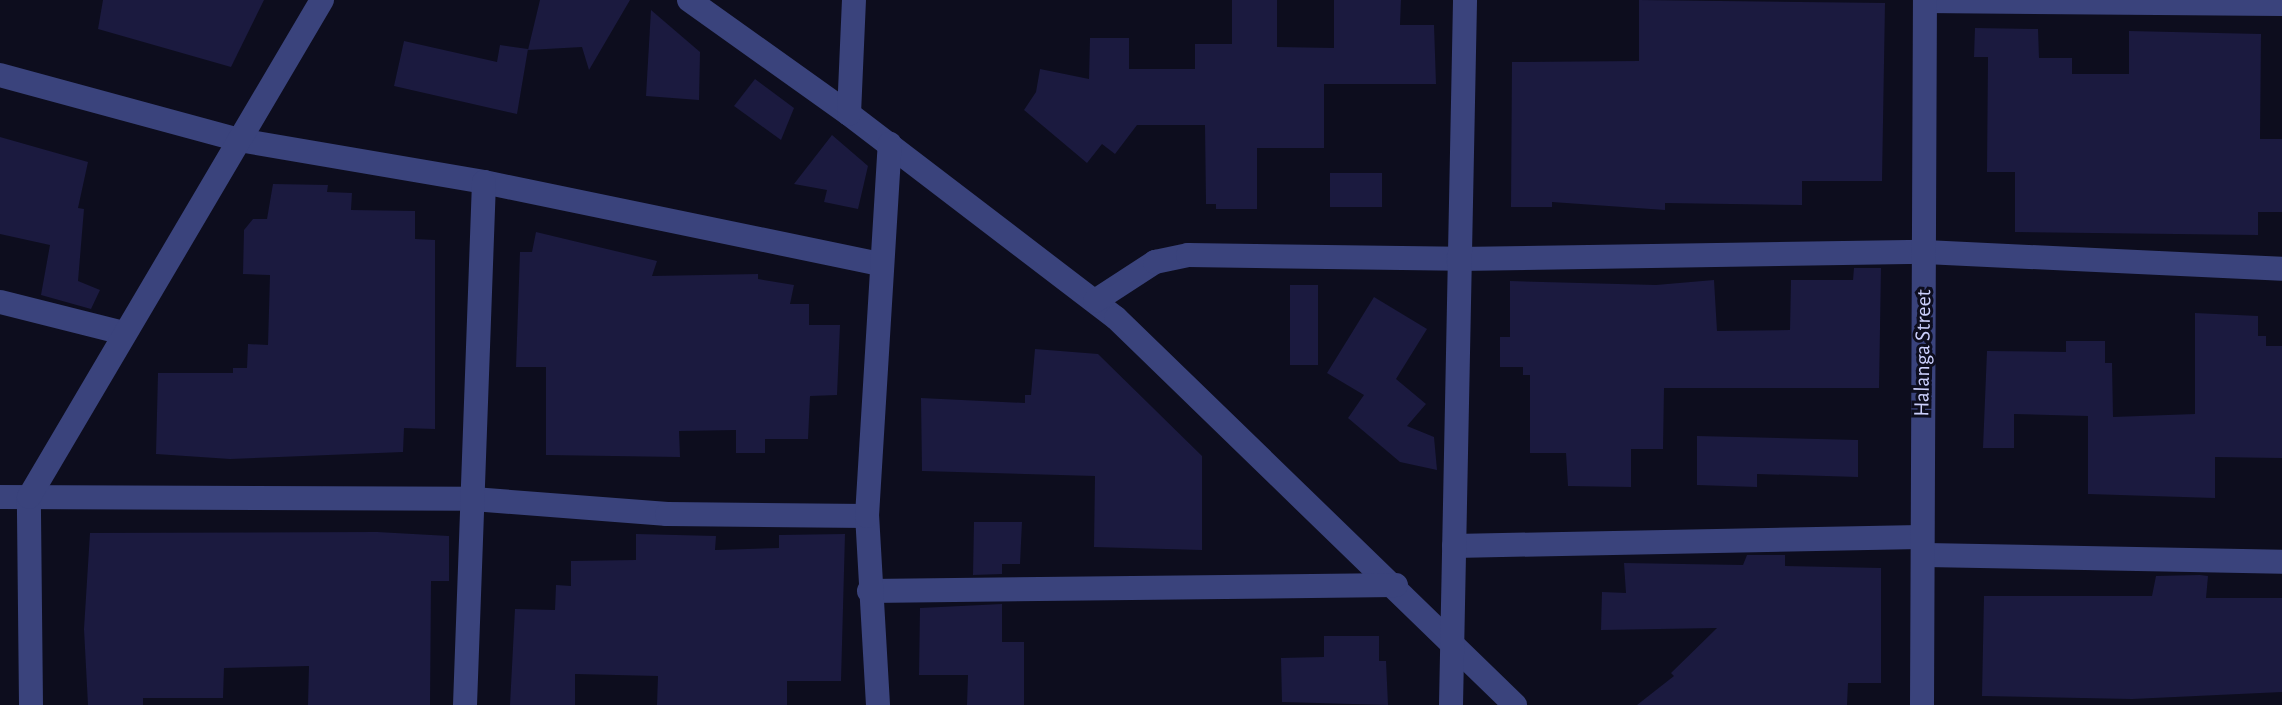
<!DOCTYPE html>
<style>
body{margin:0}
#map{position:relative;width:2282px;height:705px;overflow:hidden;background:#0d0d1e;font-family:"Alegreya Sans",sans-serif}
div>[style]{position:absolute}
.building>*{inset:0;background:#1b1a3f;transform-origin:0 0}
.minor>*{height:24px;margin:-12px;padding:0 12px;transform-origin:12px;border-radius:12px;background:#3a437c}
span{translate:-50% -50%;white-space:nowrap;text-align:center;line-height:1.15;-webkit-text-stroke:6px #0d0d1e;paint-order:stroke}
.street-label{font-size:22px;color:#ccd0fd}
</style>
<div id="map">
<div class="building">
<i style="clip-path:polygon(103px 0,264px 0,231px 67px,98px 29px)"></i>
<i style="clip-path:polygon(540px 0,630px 0,589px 70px,582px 47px,528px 50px)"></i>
<i style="clip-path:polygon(1232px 0,1277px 0,1277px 47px,1334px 48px,1334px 0,1401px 0,1400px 25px,1434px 25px,1436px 84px,1324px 84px,1324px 148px,1257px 148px,1257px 209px,1216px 209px,1216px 204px,1206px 204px,1205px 125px,1137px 125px,1115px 154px,1102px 144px,1087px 163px,1024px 110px,1036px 92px,1040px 69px,1089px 79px,1090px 38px,1129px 38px,1129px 69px,1195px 69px,1195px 44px,1232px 44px)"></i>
<i style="clip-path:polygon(1639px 0,1885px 3px,1882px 181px,1802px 181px,1802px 205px,1665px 203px,1665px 210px,1552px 202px,1552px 207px,1511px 207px,1512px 62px,1639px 61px)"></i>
<i style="clip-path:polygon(651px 10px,700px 52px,699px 100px,646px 96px)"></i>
<i style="clip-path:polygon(1975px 28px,2038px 29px,2039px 58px,2072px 58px,2072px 74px,2129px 74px,2129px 31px,2261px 34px,2260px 139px,2282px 139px,2282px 212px,2258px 212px,2258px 235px,2015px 232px,2015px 172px,1987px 172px,1988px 57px,1974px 57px)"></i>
<i style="clip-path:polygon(404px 41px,497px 62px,500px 45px,528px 49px,517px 114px,394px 86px)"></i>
<i style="clip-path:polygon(755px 79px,794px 108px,781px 140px,734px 106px)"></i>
<i style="clip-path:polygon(832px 135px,868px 166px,858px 209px,824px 202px,827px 190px,794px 184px)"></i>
<i style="clip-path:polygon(0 137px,88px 162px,78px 208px,84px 209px,78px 281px,100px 290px,91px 309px,41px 295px,50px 245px,0 234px)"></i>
<i style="left:1330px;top:173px;width:52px;height:34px"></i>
<i style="clip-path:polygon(273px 184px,328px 185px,327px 192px,352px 193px,351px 210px,415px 211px,415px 239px,435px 240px,435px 429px,404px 428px,403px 452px,230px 459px,156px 454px,158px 373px,233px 373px,233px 368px,247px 368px,248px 344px,268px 345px,270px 275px,243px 274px,244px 230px,253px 219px,267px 219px)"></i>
<i style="clip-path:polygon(536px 232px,657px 261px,652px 276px,758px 274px,758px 279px,794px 285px,790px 304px,809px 304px,809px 325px,840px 325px,837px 395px,810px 396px,808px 439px,765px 439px,765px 453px,736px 453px,736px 430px,679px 431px,680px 457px,546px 455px,546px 367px,516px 367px,520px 252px,532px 252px)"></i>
<i style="clip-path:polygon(1854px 268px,1881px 268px,1879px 388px,1664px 388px,1663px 449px,1631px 449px,1631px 487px,1568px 486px,1566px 453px,1530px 453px,1530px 375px,1523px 375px,1523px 367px,1500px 367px,1500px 337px,1510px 337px,1510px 281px,1656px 285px,1714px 280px,1717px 331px,1790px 330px,1791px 280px,1853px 280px)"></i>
<i style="left:1290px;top:285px;width:28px;height:80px"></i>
<i style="clip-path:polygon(1374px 297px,1427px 329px,1396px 379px,1426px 404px,1407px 426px,1434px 437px,1437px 470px,1400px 462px,1348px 418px,1364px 395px,1327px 373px)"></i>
<i style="clip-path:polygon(2195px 313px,2258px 316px,2258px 336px,2266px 336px,2266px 346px,2282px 346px,2282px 458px,2215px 457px,2215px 498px,2088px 494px,2088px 416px,2014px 414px,2014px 448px,1983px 448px,1987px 351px,2066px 352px,2066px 341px,2105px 341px,2105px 363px,2112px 363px,2113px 417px,2195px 414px)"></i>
<i style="clip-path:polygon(1035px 349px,1098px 354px,1202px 456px,1202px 550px,1094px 547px,1095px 476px,922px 471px,921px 398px,1025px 403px,1025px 395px,1031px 395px)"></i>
<i style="clip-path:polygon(1697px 436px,1858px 440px,1858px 477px,1757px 474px,1757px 487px,1697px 485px)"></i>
<i style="clip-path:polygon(974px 522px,1022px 522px,1020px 564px,1002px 564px,1002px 574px,973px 575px)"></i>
<i style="clip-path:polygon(377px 532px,449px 536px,449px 581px,431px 581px,430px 705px,308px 705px,309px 666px,224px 668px,223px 698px,143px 698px,143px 705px,88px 705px,84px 629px,90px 533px)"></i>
<i style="clip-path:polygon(636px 534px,716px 536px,715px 550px,779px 548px,779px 535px,845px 534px,841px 681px,787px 681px,787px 705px,657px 705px,658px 676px,575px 674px,575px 705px,510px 705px,515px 609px,555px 610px,556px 585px,571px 586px,571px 561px,636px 560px)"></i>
<i style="clip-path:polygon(1747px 555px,1785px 555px,1785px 566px,1881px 568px,1881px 683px,1848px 683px,1847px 705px,1637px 705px,1674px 676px,1671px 673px,1717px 628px,1601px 630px,1602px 592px,1626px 593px,1624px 563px,1743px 565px)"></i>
<i style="clip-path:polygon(2200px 575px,2208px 576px,2206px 598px,2282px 598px,2282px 692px,2132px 699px,1982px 696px,1984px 596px,2152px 596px,2156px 576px)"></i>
<i style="clip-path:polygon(1002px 604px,1002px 642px,1024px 642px,1024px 705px,967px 705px,968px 675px,919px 675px,920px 608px)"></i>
<i style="clip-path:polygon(1324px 636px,1379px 636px,1379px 661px,1386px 661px,1388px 705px,1282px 702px,1281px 658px,1324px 657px)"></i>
</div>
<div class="minor">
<i style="left:689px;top:0;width:196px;rotate:35.5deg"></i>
<i style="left:849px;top:114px;width:336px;rotate:37.4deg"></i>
<i style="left:1116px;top:318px;width:556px;rotate:44.13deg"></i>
<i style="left:1925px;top:1px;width:357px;rotate:0.5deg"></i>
<i style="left:0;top:75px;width:248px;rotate:15.2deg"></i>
<i style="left:239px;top:140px;width:249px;rotate:9.7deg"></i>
<i style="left:484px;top:182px;width:403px;rotate:11.7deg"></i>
<i style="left:849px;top:114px;width:114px;rotate:-87.5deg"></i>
<i style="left:1095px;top:301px;width:72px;rotate:-33deg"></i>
<i style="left:1155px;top:262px;width:34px;rotate:-12deg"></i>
<i style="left:1188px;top:255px;width:270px;rotate:0.8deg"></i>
<i style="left:1458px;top:259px;width:467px;rotate:-0.9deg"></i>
<i style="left:1925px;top:252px;width:357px;rotate:2.7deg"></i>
<i style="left:0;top:302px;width:127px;rotate:14.1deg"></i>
<i style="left:0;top:497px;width:473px;rotate:0.2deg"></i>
<i style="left:473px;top:499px;width:195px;rotate:4.4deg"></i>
<i style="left:667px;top:514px;width:200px;rotate:0.6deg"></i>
<i style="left:1454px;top:546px;width:466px;rotate:-1.1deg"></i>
<i style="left:1926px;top:555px;width:356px;rotate:1.1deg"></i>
<i style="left:869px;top:591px;width:527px;rotate:-0.65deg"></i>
<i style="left:31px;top:705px;width:208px;rotate:-90.6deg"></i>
<i style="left:29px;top:497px;width:577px;rotate:-59.48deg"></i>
<i style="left:465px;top:705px;width:523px;rotate:-87.92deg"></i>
<i style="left:878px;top:705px;width:189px;rotate:-93.3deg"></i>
<i style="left:867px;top:516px;width:373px;rotate:-86.5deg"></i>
<i style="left:1451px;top:705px;width:705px;rotate:-88.86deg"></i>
<i style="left:1922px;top:705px;width:705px;rotate:-89.76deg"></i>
</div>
<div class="street-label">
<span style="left:1923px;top:353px;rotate:-89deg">Halanga Street</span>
</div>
</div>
